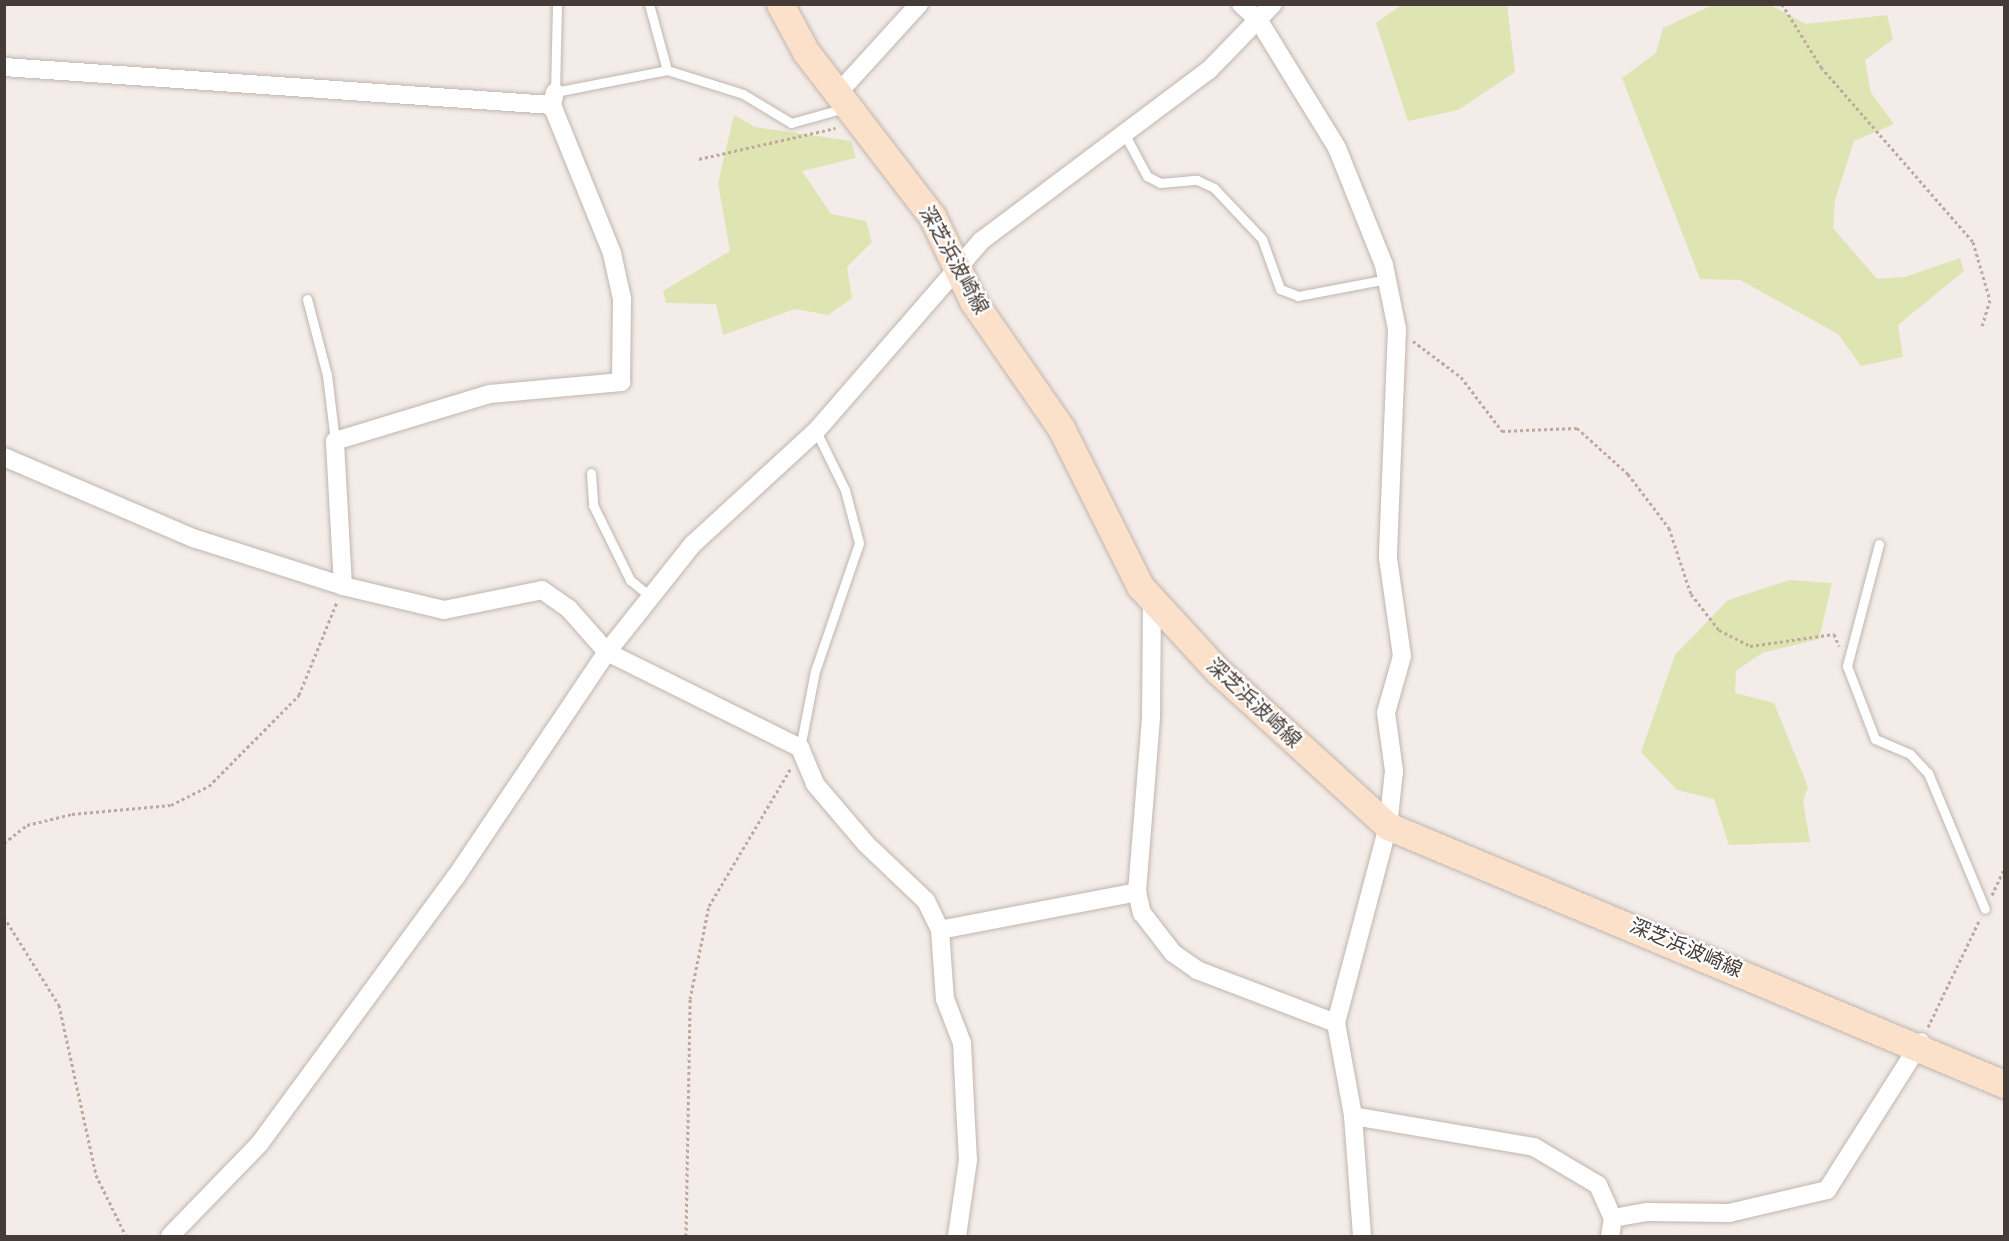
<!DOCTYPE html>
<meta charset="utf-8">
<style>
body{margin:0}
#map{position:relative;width:2009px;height:1241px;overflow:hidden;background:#f3ece8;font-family:Poppins,"Noto Sans JP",sans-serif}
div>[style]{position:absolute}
.green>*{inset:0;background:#dee5b3}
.path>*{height:3px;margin-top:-1.5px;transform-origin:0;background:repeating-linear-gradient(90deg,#bfa99d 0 3px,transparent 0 6px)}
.roads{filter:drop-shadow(0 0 2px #c1b5ae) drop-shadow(0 0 2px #c1b5ae)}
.lane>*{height:9px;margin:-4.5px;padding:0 4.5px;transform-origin:4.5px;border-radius:4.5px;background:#fff}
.street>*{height:18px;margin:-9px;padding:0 9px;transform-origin:9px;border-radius:9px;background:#fff}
.secondary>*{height:27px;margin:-13.5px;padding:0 13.5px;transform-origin:13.5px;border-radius:13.5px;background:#fbe0ca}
span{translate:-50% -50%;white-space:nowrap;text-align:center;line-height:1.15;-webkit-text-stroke:4.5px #fff;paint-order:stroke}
.street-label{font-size:20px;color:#463c37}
.frame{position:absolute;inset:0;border:6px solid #463c37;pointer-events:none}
</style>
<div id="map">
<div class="green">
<i style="clip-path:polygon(1403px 4px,1507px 5px,1515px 72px,1458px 110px,1408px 121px,1376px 23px)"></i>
<i style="clip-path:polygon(1713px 5px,1770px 5px,1806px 24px,1887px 15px,1893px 39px,1865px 60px,1871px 93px,1894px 124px,1854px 141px,1835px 200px,1833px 228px,1877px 279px,1905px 277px,1960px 258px,1964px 271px,1898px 325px,1903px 357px,1861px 366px,1838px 334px,1740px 280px,1700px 279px,1622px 78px,1656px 53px,1663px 28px)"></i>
<i style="clip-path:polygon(734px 115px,755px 127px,851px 141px,856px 158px,802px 171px,831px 214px,866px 221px,872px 242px,847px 267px,852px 298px,828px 315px,795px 309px,723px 335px,716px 304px,666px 303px,663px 291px,730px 251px,718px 183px)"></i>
<i style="clip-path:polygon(1790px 580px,1832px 583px,1819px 639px,1762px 653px,1736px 671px,1735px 693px,1774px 703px,1808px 787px,1803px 801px,1810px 842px,1729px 845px,1714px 799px,1677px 790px,1641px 752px,1675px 655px,1728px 600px)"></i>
</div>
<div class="path">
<i style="left:1782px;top:4px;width:74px;rotate:58.2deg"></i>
<i style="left:1821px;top:67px;width:232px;rotate:49deg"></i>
<i style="left:1973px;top:242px;width:60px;rotate:73.7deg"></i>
<i style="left:1990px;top:300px;width:27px;rotate:107deg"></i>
<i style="left:699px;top:159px;width:140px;rotate:-12.8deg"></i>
<i style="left:1413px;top:341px;width:60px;rotate:36.9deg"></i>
<i style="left:1461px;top:377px;width:68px;rotate:52.8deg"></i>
<i style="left:1502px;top:431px;width:75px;rotate:-2.3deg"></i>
<i style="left:1577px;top:428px;width:69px;rotate:42deg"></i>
<i style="left:1628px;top:474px;width:68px;rotate:52.8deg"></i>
<i style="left:1669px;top:528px;width:70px;rotate:71.6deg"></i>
<i style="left:1691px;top:594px;width:46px;rotate:52.1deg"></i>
<i style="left:1719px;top:630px;width:35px;rotate:27deg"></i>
<i style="left:1750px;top:646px;width:85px;rotate:-8.1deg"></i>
<i style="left:1834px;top:634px;width:13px;rotate:67deg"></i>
<i style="left:4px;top:843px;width:29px;rotate:-38deg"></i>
<i style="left:27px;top:825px;width:46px;rotate:-13.7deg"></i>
<i style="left:72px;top:814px;width:99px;rotate:-5.2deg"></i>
<i style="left:171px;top:805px;width:42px;rotate:-26.6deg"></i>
<i style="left:209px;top:786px;width:128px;rotate:-45.3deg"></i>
<i style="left:299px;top:695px;width:100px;rotate:-67.8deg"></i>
<i style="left:1992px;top:895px;width:29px;rotate:-65deg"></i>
<i style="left:4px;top:917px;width:104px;rotate:58deg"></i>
<i style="left:59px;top:1005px;width:174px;rotate:77.7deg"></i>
<i style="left:96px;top:1175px;width:68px;rotate:63.8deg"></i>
<i style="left:1928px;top:1027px;width:120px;rotate:-64.3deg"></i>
<i style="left:686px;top:1236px;width:237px;rotate:-89deg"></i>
<i style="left:690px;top:999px;width:95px;rotate:-78.5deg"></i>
<i style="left:709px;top:906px;width:161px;rotate:-59.3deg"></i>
</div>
<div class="roads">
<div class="lane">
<i style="left:557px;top:4px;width:88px;rotate:91.3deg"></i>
<i style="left:555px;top:92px;width:114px;rotate:-11.1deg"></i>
<i style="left:667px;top:70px;width:68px;rotate:-105.3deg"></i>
<i style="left:667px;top:70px;width:80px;rotate:17.5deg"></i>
<i style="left:743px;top:94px;width:56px;rotate:31.1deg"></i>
<i style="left:791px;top:123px;width:56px;rotate:-15.5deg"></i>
<i style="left:1125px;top:135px;width:47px;rotate:61.8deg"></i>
<i style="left:1147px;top:176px;width:15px;rotate:28deg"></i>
<i style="left:1160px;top:183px;width:37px;rotate:-5deg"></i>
<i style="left:1197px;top:180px;width:19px;rotate:25deg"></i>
<i style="left:1214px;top:188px;width:70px;rotate:46.7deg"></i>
<i style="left:1262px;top:239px;width:53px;rotate:70.2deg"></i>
<i style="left:1280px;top:289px;width:19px;rotate:21deg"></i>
<i style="left:1298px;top:296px;width:91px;rotate:-10.8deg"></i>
<i style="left:307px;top:299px;width:79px;rotate:75.3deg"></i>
<i style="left:327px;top:375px;width:66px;rotate:83.1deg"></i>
<i style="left:591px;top:473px;width:32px;rotate:86deg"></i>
<i style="left:593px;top:505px;width:84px;rotate:63.7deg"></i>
<i style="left:630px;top:580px;width:27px;rotate:39deg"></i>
<i style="left:1879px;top:544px;width:126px;rotate:104.7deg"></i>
<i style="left:1847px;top:666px;width:78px;rotate:69deg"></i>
<i style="left:1875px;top:739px;width:38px;rotate:23deg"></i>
<i style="left:1910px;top:754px;width:26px;rotate:47deg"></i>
<i style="left:1928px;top:773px;width:147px;rotate:67.3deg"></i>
<i style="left:800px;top:748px;width:78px;rotate:-79deg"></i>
<i style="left:815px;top:671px;width:135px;rotate:-71deg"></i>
<i style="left:859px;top:543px;width:55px;rotate:-104.8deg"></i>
<i style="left:845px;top:490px;width:66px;rotate:-116.2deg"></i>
</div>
<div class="street">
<i style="left:1241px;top:4px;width:25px;rotate:43deg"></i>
<i style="left:1259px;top:21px;width:149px;rotate:58.4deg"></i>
<i style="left:1337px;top:148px;width:126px;rotate:68.1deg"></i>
<i style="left:1384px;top:265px;width:65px;rotate:78.5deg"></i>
<i style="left:1397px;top:329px;width:229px;rotate:92.3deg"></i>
<i style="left:1388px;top:558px;width:99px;rotate:81.9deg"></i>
<i style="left:1402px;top:656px;width:59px;rotate:105.7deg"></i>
<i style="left:1386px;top:713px;width:59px;rotate:82.1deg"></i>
<i style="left:1394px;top:771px;width:55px;rotate:96.2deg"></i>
<i style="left:1388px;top:826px;width:204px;rotate:104.8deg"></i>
<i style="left:1336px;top:1023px;width:95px;rotate:79.6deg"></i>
<i style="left:1353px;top:1116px;width:120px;rotate:85.7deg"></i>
<i style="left:4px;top:67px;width:549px;rotate:3.97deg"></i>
<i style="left:839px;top:92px;width:119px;rotate:-47.7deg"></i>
<i style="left:4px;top:457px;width:206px;rotate:23.2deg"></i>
<i style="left:193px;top:538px;width:157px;rotate:17.7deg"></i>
<i style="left:343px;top:586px;width:104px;rotate:13.4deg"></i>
<i style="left:444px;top:610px;width:100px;rotate:-11.5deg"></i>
<i style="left:542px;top:590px;width:33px;rotate:35deg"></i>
<i style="left:569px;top:609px;width:57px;rotate:48.5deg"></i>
<i style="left:607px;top:652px;width:216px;rotate:26.4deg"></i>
<i style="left:800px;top:748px;width:39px;rotate:67deg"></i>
<i style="left:815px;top:784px;width:79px;rotate:49.6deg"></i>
<i style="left:866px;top:844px;width:83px;rotate:43.5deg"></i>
<i style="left:926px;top:901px;width:32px;rotate:64deg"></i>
<i style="left:940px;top:930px;width:69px;rotate:85.9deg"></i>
<i style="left:945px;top:999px;width:47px;rotate:68.9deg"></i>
<i style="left:962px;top:1043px;width:62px;rotate:87.2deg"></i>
<i style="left:965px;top:1105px;width:55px;rotate:86.9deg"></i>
<i style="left:968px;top:1160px;width:77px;rotate:98.2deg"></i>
<i style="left:343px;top:586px;width:145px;rotate:-93.2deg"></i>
<i style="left:335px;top:441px;width:162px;rotate:-16.9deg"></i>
<i style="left:490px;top:394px;width:132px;rotate:-5.2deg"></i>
<i style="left:621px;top:382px;width:83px;rotate:-89.3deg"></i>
<i style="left:622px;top:299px;width:47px;rotate:-102.3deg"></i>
<i style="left:612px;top:253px;width:160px;rotate:-112.1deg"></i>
<i style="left:552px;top:105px;width:13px;rotate:-77deg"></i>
<i style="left:1152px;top:601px;width:117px;rotate:90.5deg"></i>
<i style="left:1151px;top:718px;width:175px;rotate:94.6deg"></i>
<i style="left:1137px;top:892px;width:22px;rotate:77deg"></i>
<i style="left:1142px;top:913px;width:51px;rotate:52.2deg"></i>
<i style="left:1173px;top:953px;width:29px;rotate:35deg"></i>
<i style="left:1197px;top:970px;width:149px;rotate:20.9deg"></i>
<i style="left:940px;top:930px;width:201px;rotate:-10.9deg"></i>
<i style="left:1353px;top:1116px;width:184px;rotate:9.7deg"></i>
<i style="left:1534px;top:1147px;width:74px;rotate:30.7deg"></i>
<i style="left:1598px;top:1185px;width:36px;rotate:66deg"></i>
<i style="left:1613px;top:1218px;width:18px;rotate:99deg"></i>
<i style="left:1613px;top:1218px;width:35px;rotate:-10deg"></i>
<i style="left:1647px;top:1212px;width:82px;rotate:0.7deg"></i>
<i style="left:1729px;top:1213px;width:101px;rotate:-13.2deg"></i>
<i style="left:1827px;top:1190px;width:175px;rotate:-57.6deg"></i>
<i style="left:170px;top:1236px;width:129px;rotate:-45.9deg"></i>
<i style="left:260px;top:1143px;width:329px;rotate:-53.7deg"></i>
<i style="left:455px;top:878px;width:272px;rotate:-56.1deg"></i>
<i style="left:607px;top:652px;width:138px;rotate:-51.5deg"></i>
<i style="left:693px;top:544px;width:167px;rotate:-42.6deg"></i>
<i style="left:816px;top:431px;width:252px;rotate:-49deg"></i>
<i style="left:981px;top:241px;width:285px;rotate:-36.9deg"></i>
<i style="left:1209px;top:70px;width:92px;rotate:-45.9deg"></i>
</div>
<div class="secondary">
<i style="left:780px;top:4px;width:55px;rotate:61.6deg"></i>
<i style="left:806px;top:52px;width:207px;rotate:52.5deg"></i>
<i style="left:932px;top:216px;width:94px;rotate:64.2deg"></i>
<i style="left:973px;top:301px;width:155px;rotate:55.3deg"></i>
<i style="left:1061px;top:428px;width:177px;rotate:63.4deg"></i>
<i style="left:1140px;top:586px;width:114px;rotate:47.5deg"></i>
<i style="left:1217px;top:670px;width:231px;rotate:42.4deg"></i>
<i style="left:1388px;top:826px;width:668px;rotate:22.73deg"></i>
</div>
</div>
<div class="street-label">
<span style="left:954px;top:260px;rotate:61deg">深芝浜波崎線</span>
<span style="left:1254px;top:703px;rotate:43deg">深芝浜波崎線</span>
<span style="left:1686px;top:948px;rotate:23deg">深芝浜波崎線</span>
</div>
<div class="frame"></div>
</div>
